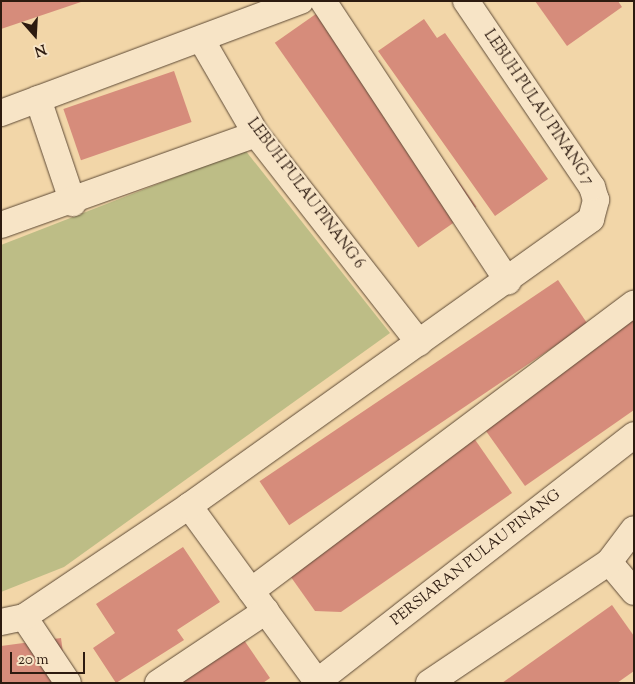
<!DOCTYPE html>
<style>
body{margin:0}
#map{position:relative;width:635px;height:684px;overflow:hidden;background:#f2d6a8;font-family:"Sorts Mill Goudy",serif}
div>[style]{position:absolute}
.green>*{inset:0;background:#bdbd86}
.building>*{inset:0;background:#d68c7b;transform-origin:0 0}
.roads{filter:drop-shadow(0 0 1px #5e4a36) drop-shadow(0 0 1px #5e4a36)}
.minor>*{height:26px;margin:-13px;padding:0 13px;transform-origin:13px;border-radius:13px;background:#f7e4c6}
span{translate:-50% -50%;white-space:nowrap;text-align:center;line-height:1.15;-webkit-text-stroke:4.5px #f7e4c6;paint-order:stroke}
.street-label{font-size:15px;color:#2d1b10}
.frame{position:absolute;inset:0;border:2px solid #2d1b10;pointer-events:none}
.north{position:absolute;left:10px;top:10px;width:50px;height:50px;-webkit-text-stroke:4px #f7e4c6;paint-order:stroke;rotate:161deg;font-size:14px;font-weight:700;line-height:20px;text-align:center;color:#2d1b10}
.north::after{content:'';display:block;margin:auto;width:18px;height:22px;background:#2d1b10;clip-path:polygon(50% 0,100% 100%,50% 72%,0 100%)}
.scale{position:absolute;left:10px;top:652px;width:75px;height:22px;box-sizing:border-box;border:2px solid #2d1b10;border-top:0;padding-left:6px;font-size:15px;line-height:18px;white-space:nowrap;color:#2d1b10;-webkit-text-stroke:4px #f7e4c6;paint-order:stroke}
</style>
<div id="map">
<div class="green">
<i style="clip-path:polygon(245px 150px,390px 333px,64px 567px,1px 592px,1px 245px)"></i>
</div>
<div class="building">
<i style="clip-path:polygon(1px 1px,81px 1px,81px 2px,1px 29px)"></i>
<i style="clip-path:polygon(535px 1px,618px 1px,622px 7px,567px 46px)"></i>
<i style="left:333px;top:2px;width:250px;height:71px;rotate:55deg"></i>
<i style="clip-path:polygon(424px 19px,437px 38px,445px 33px,548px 179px,495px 216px,378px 51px)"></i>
<i style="left:174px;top:71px;width:54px;height:117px;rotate:71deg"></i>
<i style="left:558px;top:280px;width:53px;height:360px;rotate:56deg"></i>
<i style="clip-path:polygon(634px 317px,634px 410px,525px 486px,481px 424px)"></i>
<i style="clip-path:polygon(469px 431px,512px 493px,341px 612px,315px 611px,281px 563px)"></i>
<i style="clip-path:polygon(183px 547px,220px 602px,177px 630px,184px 640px,116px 683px,93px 648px,115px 633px,96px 604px)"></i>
<i style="clip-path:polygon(612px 605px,634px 636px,634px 671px,617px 683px,502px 683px)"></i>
<i style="clip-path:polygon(235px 627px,270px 678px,263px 683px,156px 683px)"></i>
<i style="clip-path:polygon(61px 638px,67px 683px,1px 683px,1px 646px)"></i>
</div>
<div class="roads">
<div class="minor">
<i style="left:323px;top:1px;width:336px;rotate:56.6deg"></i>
<i style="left:201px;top:39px;width:110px;rotate:59.9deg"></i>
<i style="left:256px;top:134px;width:265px;rotate:52deg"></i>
<i style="left:38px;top:99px;width:110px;rotate:71.4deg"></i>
<i style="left:1px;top:113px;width:320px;rotate:-20.5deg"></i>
<i style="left:1px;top:225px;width:271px;rotate:-19.6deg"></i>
<i style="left:189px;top:506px;width:219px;rotate:53.9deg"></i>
<i style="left:609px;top:562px;width:39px;rotate:50deg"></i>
<i style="left:251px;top:591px;width:479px;rotate:-36.9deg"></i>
<i style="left:24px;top:617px;width:79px;rotate:56.3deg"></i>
<i style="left:1px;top:622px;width:24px;rotate:-12deg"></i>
<i style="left:24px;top:617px;width:199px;rotate:-33.9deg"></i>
<i style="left:189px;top:506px;width:494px;rotate:-35.5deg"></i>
<i style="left:591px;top:219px;width:20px;rotate:-75deg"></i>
<i style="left:596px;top:200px;width:14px;rotate:-107deg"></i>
<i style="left:592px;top:187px;width:225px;rotate:-124.1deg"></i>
<i style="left:317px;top:682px;width:402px;rotate:-37.9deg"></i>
<i style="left:158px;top:683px;width:130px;rotate:-33.7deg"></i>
<i style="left:429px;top:683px;width:217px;rotate:-33.9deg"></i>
<i style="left:609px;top:562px;width:41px;rotate:-52.9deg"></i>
</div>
</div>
<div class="street-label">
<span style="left:538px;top:108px;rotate:56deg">LEBUH PULAU PINANG 7</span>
<span style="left:305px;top:194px;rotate:53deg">LEBUH PULAU PINANG 6</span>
<span style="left:476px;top:558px;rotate:-38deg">PERSIARAN PULAU PINANG</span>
</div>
<div class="frame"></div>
<div class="north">N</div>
<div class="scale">20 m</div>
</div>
